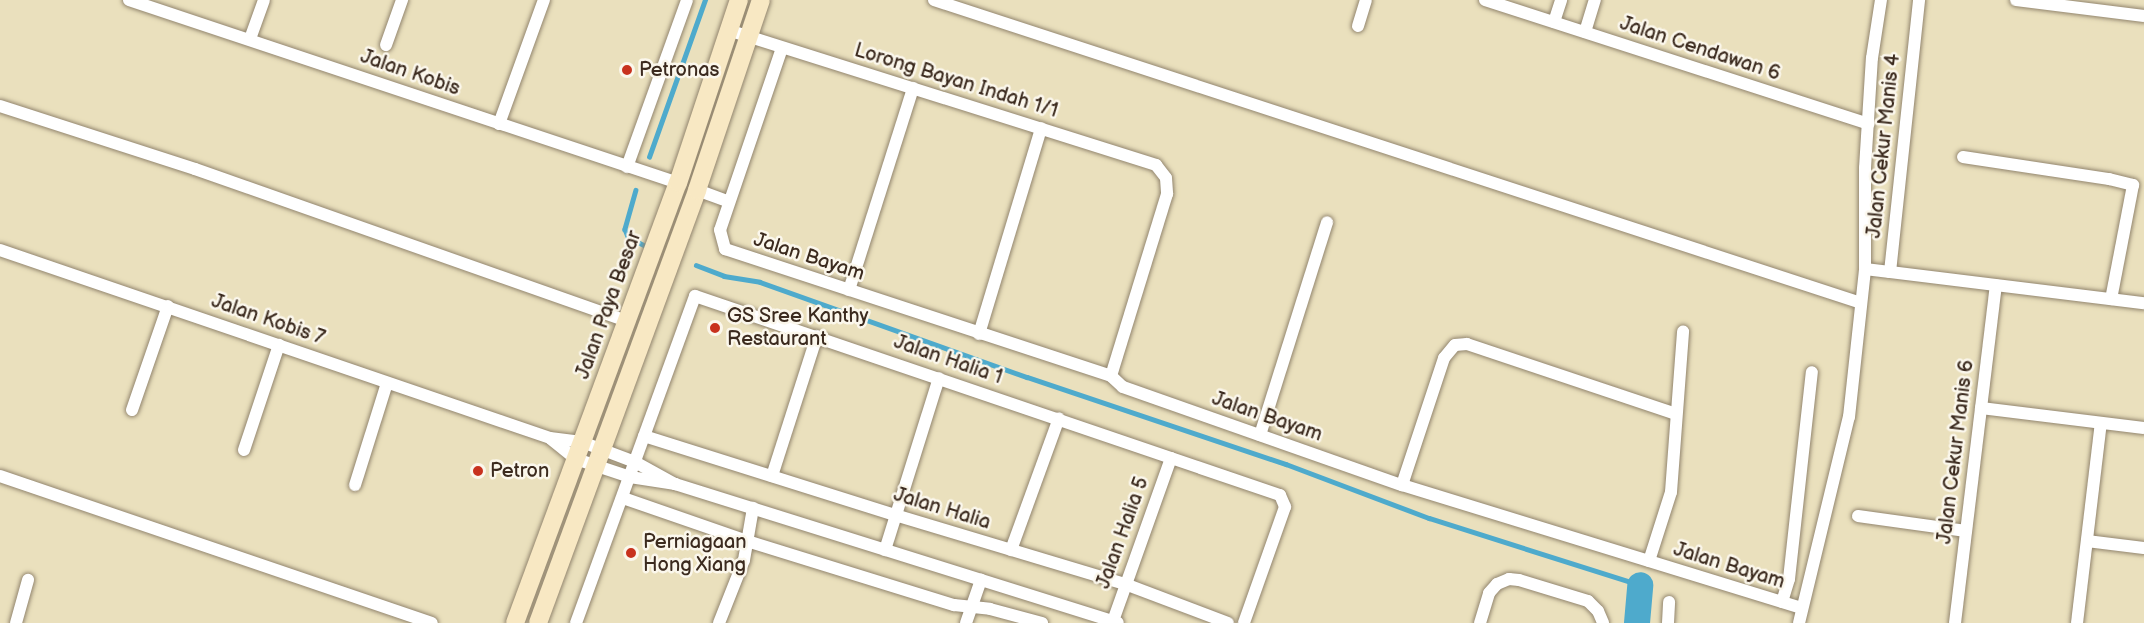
<!DOCTYPE html>
<style>
body{margin:0}
#map{position:relative;width:2144px;height:623px;overflow:hidden;background:#eae0bd;font-family:"Balsamiq Sans",sans-serif}
div>[style]{position:absolute}
.stream>*{height:4.5px;margin:-2.25px;padding:0 2.25px;transform-origin:2.25px;border-radius:2.25px;background:#4eaacc}
.river>*{height:26px;margin:-13px;padding:0 13px;transform-origin:13px;border-radius:13px;background:#4eaacc}
.roads{filter:drop-shadow(0 0 2px #92856e) drop-shadow(0 0 2px #92856e)}
.street>*{height:12px;margin:-6px;padding:0 6px;transform-origin:6px;border-radius:6px;background:#fff}
.secondary>*{height:18px;margin:-9px;padding:0 9px;transform-origin:9px;border-radius:9px;background:#f8e8c3}
.dots>*{width:16px;height:16px;translate:-50% -50%;box-sizing:border-box;border:3px solid #fbf7ec;border-radius:50%}
span{translate:-50% -50%;white-space:nowrap;text-align:center;line-height:1.15;-webkit-text-stroke:5px #fbf7ec;paint-order:stroke}
.street-label{font-size:20px;color:#3b2a1e}
.poi-label{font-size:20px;color:#3b2a1e}
.left{translate:0 -50%;text-align:left}
</style>
<div id="map">
<div class="stream">
<i style="left:649px;top:157px;width:167px;rotate:-70.4deg"></i>
<i style="left:636px;top:190px;width:41px;rotate:105.8deg"></i>
<i style="left:625px;top:229px;width:9px;rotate:69deg"></i>
<i style="left:628px;top:237px;width:18px;rotate:27deg"></i>
<i style="left:696px;top:265px;width:30px;rotate:21deg"></i>
<i style="left:724px;top:276px;width:36px;rotate:9deg"></i>
<i style="left:760px;top:282px;width:283px;rotate:19.6deg"></i>
<i style="left:1027px;top:377px;width:273px;rotate:18.6deg"></i>
<i style="left:1286px;top:464px;width:153px;rotate:20.7deg"></i>
<i style="left:1429px;top:518px;width:221px;rotate:17.6deg"></i>
</div>
<div class="river">
<i style="left:1637px;top:623px;width:38px;rotate:-85deg"></i>
</div>
<div class="roads">
<div class="street">
<i style="left:129px;top:0;width:579px;rotate:18.43deg"></i>
<i style="left:934px;top:0;width:975px;rotate:18.1deg"></i>
<i style="left:1485px;top:0;width:403px;rotate:17.9deg"></i>
<i style="left:2016px;top:0;width:129px;rotate:7.1deg"></i>
<i style="left:1554px;top:22px;width:23px;rotate:-72deg"></i>
<i style="left:1358px;top:26px;width:27px;rotate:-73deg"></i>
<i style="left:728px;top:30px;width:449px;rotate:17.5deg"></i>
<i style="left:1156px;top:165px;width:16px;rotate:52deg"></i>
<i style="left:1166px;top:178px;width:16px;rotate:86deg"></i>
<i style="left:1167px;top:194px;width:190px;rotate:107.1deg"></i>
<i style="left:1585px;top:32px;width:34px;rotate:-73deg"></i>
<i style="left:250px;top:39px;width:41px;rotate:-70.3deg"></i>
<i style="left:386px;top:45px;width:48px;rotate:-70.4deg"></i>
<i style="left:782px;top:48px;width:192px;rotate:108.8deg"></i>
<i style="left:720px;top:230px;width:20px;rotate:75deg"></i>
<i style="left:725px;top:249px;width:406px;rotate:18.2deg"></i>
<i style="left:1111px;top:376px;width:16px;rotate:43deg"></i>
<i style="left:1123px;top:387px;width:296px;rotate:19.4deg"></i>
<i style="left:1402px;top:485px;width:418px;rotate:17.1deg"></i>
<i style="left:0;top:106px;width:205px;rotate:17.9deg"></i>
<i style="left:195px;top:169px;width:458px;rotate:19.4deg"></i>
<i style="left:499px;top:124px;width:132px;rotate:-70.1deg"></i>
<i style="left:1963px;top:157px;width:148px;rotate:8.6deg"></i>
<i style="left:2109px;top:179px;width:25px;rotate:14deg"></i>
<i style="left:2133px;top:185px;width:116px;rotate:100.9deg"></i>
<i style="left:627px;top:167px;width:177px;rotate:-70.2deg"></i>
<i style="left:697px;top:190px;width:33px;rotate:20deg"></i>
<i style="left:0;top:250px;width:581px;rotate:18.87deg"></i>
<i style="left:550px;top:438px;width:32px;rotate:7deg"></i>
<i style="left:582px;top:442px;width:57px;rotate:20.7deg"></i>
<i style="left:635px;top:462px;width:46px;rotate:28.8deg"></i>
<i style="left:1865px;top:269px;width:25px;rotate:7deg"></i>
<i style="left:1890px;top:272px;width:274px;rotate:-83.9deg"></i>
<i style="left:1890px;top:272px;width:256px;rotate:7deg"></i>
<i style="left:849px;top:290px;width:212px;rotate:-72.4deg"></i>
<i style="left:979px;top:334px;width:215px;rotate:-73.2deg"></i>
<i style="left:1981px;top:408px;width:164px;rotate:7deg"></i>
<i style="left:132px;top:410px;width:110px;rotate:-70.9deg"></i>
<i style="left:1260px;top:435px;width:223px;rotate:-72.5deg"></i>
<i style="left:644px;top:436px;width:263px;rotate:17.5deg"></i>
<i style="left:895px;top:515px;width:240px;rotate:16.7deg"></i>
<i style="left:1125px;top:584px;width:110px;rotate:20.7deg"></i>
<i style="left:551px;top:439px;width:32px;rotate:39deg"></i>
<i style="left:576px;top:459px;width:57px;rotate:18.4deg"></i>
<i style="left:630px;top:477px;width:46px;rotate:8.8deg"></i>
<i style="left:675px;top:484px;width:464px;rotate:17.4deg"></i>
<i style="left:244px;top:450px;width:111px;rotate:-71.6deg"></i>
<i style="left:0;top:476px;width:456px;rotate:18.8deg"></i>
<i style="left:772px;top:476px;width:147px;rotate:-72.2deg"></i>
<i style="left:355px;top:485px;width:107px;rotate:-72.6deg"></i>
<i style="left:1402px;top:485px;width:134px;rotate:-71.7deg"></i>
<i style="left:1444px;top:358px;width:17px;rotate:-50deg"></i>
<i style="left:1455px;top:345px;width:12px;rotate:-5deg"></i>
<i style="left:1467px;top:344px;width:220px;rotate:18.5deg"></i>
<i style="left:623px;top:498px;width:131px;rotate:19.1deg"></i>
<i style="left:747px;top:541px;width:217px;rotate:17.2deg"></i>
<i style="left:954px;top:605px;width:36px;rotate:6deg"></i>
<i style="left:990px;top:609px;width:54px;rotate:15.1deg"></i>
<i style="left:1858px;top:516px;width:109px;rotate:7.9deg"></i>
<i style="left:2087px;top:541px;width:57px;rotate:7deg"></i>
<i style="left:885px;top:550px;width:180px;rotate:-72.6deg"></i>
<i style="left:1011px;top:550px;width:140px;rotate:-70deg"></i>
<i style="left:1649px;top:561px;width:72px;rotate:-72.3deg"></i>
<i style="left:1671px;top:492px;width:161px;rotate:-85.7deg"></i>
<i style="left:1782px;top:602px;width:24px;rotate:-73deg"></i>
<i style="left:1789px;top:579px;width:208px;rotate:-83.7deg"></i>
<i style="left:1113px;top:621px;width:173px;rotate:-70.4deg"></i>
<i style="left:16px;top:623px;width:45px;rotate:-74.4deg"></i>
<i style="left:576px;top:623px;width:348px;rotate:-70deg"></i>
<i style="left:695px;top:296px;width:618px;rotate:18.79deg"></i>
<i style="left:1280px;top:495px;width:13px;rotate:67deg"></i>
<i style="left:1285px;top:507px;width:123px;rotate:109.5deg"></i>
<i style="left:719px;top:623px;width:68px;rotate:-68.4deg"></i>
<i style="left:744px;top:560px;width:53px;rotate:-80.2deg"></i>
<i style="left:966px;top:623px;width:46px;rotate:-70.8deg"></i>
<i style="left:1480px;top:623px;width:31px;rotate:-73deg"></i>
<i style="left:1489px;top:593px;width:12px;rotate:-48deg"></i>
<i style="left:1497px;top:584px;width:13px;rotate:-23deg"></i>
<i style="left:1509px;top:579px;width:10px;rotate:6deg"></i>
<i style="left:1519px;top:580px;width:72px;rotate:16.9deg"></i>
<i style="left:1588px;top:601px;width:14px;rotate:45deg"></i>
<i style="left:1598px;top:611px;width:13px;rotate:67deg"></i>
<i style="left:1668px;top:623px;width:21px;rotate:-87deg"></i>
<i style="left:1799px;top:623px;width:212px;rotate:-76.4deg"></i>
<i style="left:1849px;top:417px;width:149px;rotate:-83.8deg"></i>
<i style="left:1865px;top:269px;width:101px;rotate:-90deg"></i>
<i style="left:1865px;top:168px;width:110px;rotate:-86.4deg"></i>
<i style="left:1872px;top:58px;width:59px;rotate:-81.2deg"></i>
<i style="left:1955px;top:623px;width:340px;rotate:-83.1deg"></i>
<i style="left:2077px;top:623px;width:201px;rotate:-83.2deg"></i>
</div>
<div class="secondary">
<i style="left:515px;top:623px;width:469px;rotate:-69.7deg"></i>
<i style="left:678px;top:183px;width:193px;rotate:-71.6deg"></i>
<i style="left:538px;top:623px;width:461px;rotate:-69.8deg"></i>
<i style="left:697px;top:190px;width:200px;rotate:-71.4deg"></i>
</div>
</div>
<div class="dots">
<i style="left:627px;top:70px;background:#c8321e"></i>
<i style="left:715px;top:328px;background:#c8321e"></i>
<i style="left:478px;top:471px;background:#c8321e"></i>
<i style="left:631px;top:553px;background:#c8321e"></i>
</div>
<div class="street-label">
<span style="left:1700px;top:49px;rotate:18deg">Jalan Cendawan 6</span>
<span style="left:410px;top:73px;rotate:19deg">Jalan Kobis</span>
<span style="left:956px;top:81px;rotate:17deg">Lorong Bayan Indah 1/1</span>
<span style="left:1884px;top:146px;rotate:-84deg">Jalan Cekur Manis 4</span>
<span style="left:809px;top:257px;rotate:18deg">Jalan Bayam</span>
<span style="left:609px;top:305px;rotate:-70deg">Jalan Paya Besar</span>
<span style="left:268px;top:320px;rotate:19deg">Jalan Kobis 7</span>
<span style="left:948px;top:360px;rotate:19deg">Jalan Halia 1</span>
<span style="left:1267px;top:417px;rotate:19deg">Jalan Bayam</span>
<span style="left:1956px;top:452px;rotate:-83deg">Jalan Cekur Manis 6</span>
<span style="left:942px;top:509px;rotate:17deg">Jalan Halia</span>
<span style="left:1123px;top:533px;rotate:-70deg">Jalan Halia 5</span>
<span style="left:1729px;top:566px;rotate:17deg">Jalan Bayam</span>
</div>
<div class="poi-label">
<span class="left" style="left:639px;top:70px">Petronas</span>
<span class="left" style="left:727px;top:328px">GS Sree Kanthy<br>Restaurant</span>
<span class="left" style="left:490px;top:471px">Petron</span>
<span class="left" style="left:643px;top:554px">Perniagaan<br>Hong Xiang</span>
</div>
</div>
